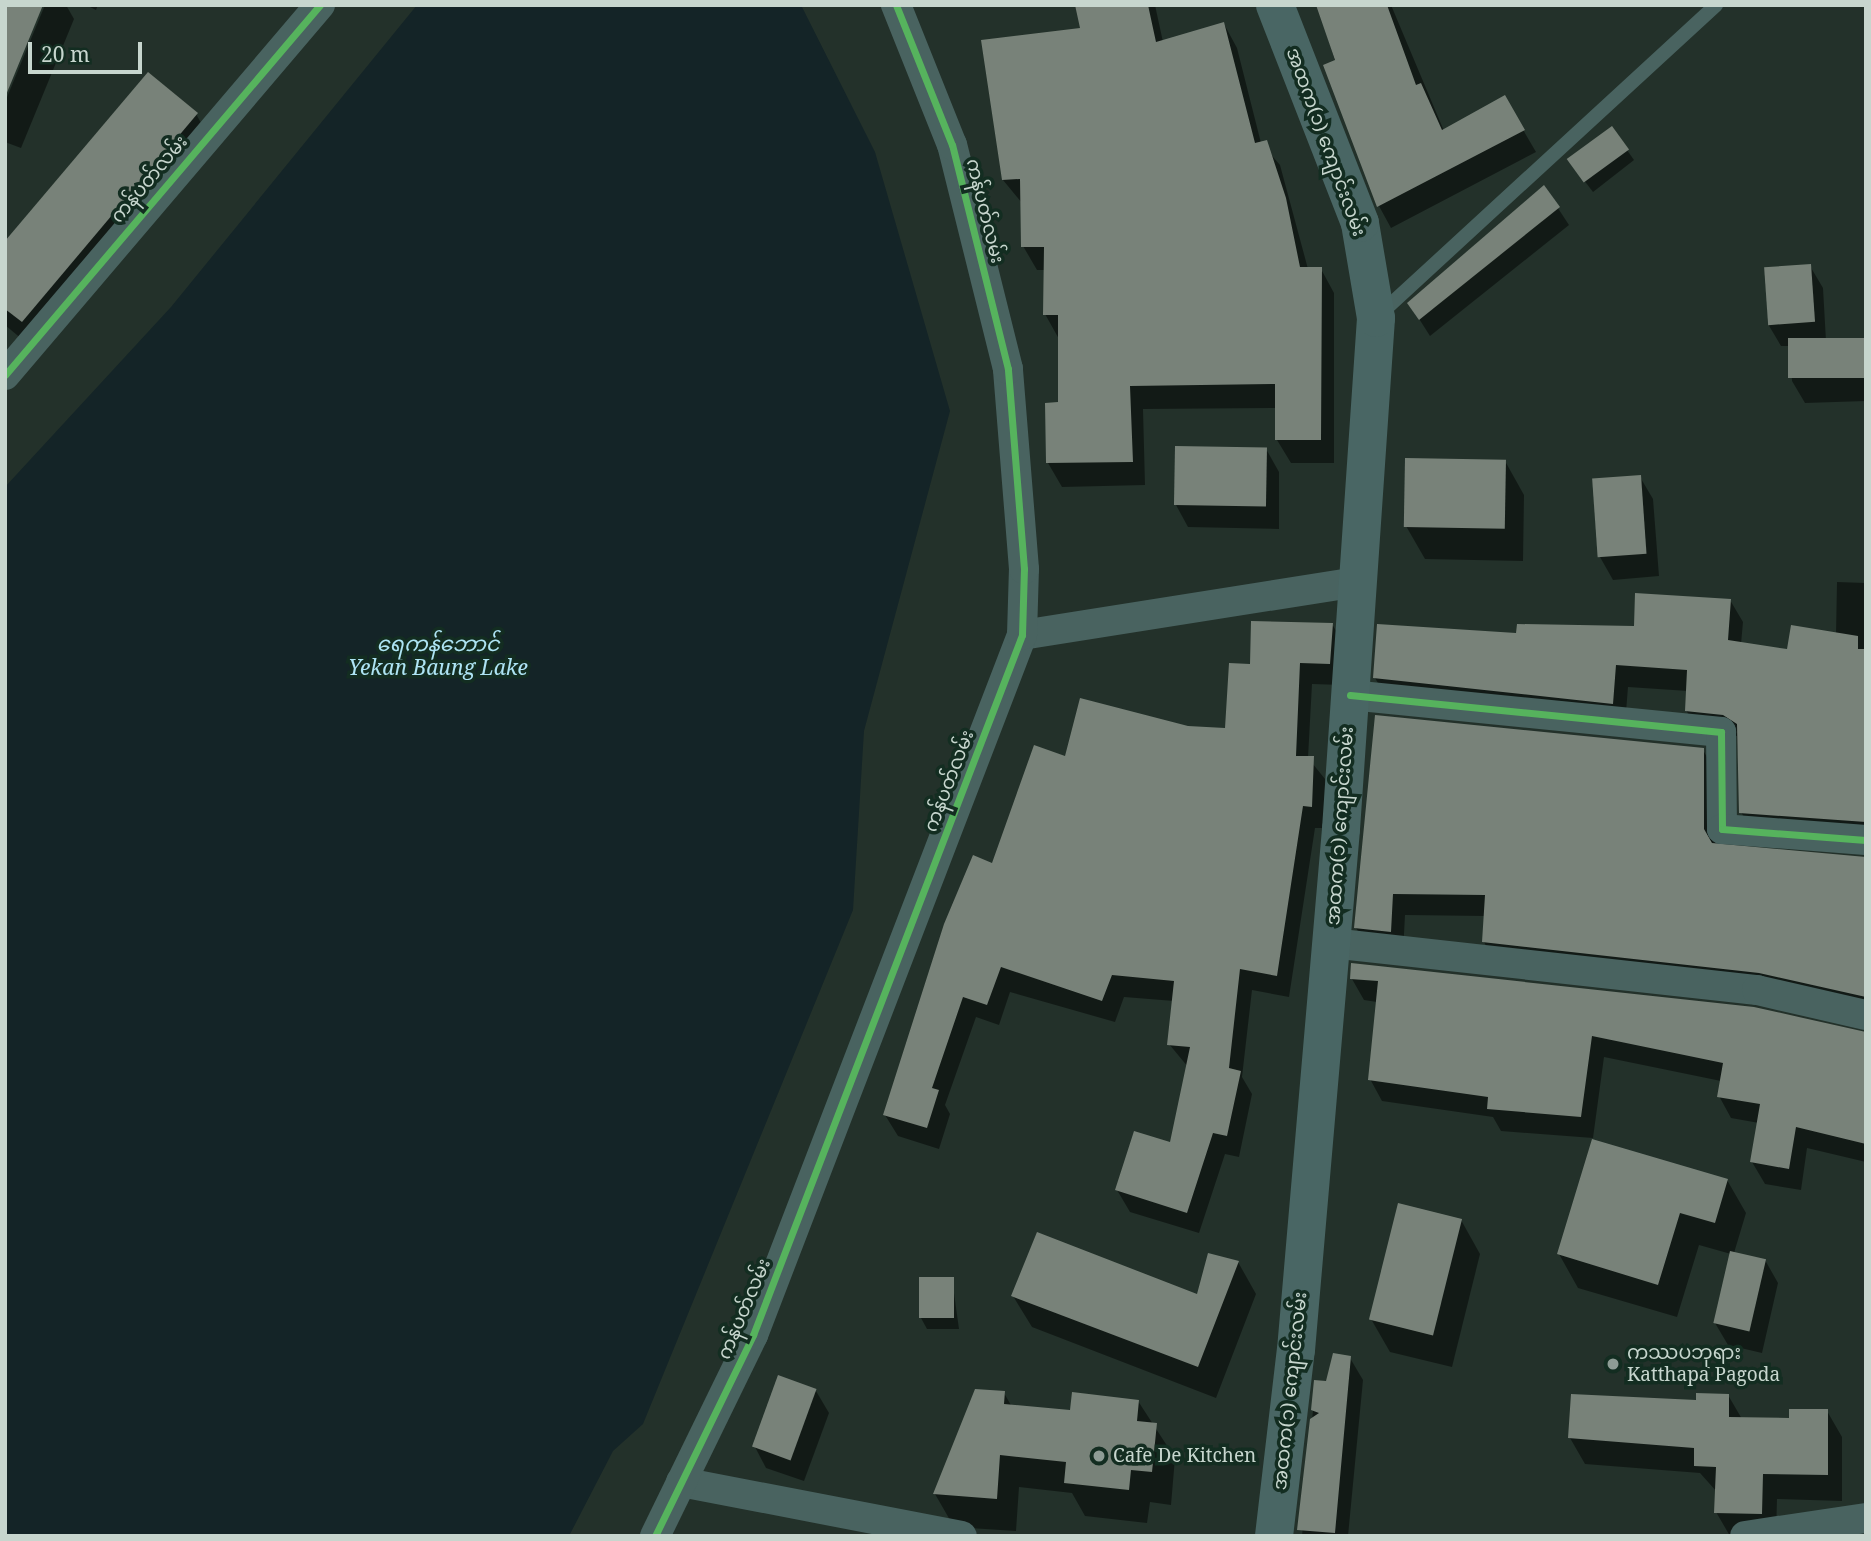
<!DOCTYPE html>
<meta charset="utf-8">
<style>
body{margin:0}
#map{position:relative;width:1871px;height:1541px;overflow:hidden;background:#23312a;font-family:"Noto Serif","Noto Sans Myanmar",serif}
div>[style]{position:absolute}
.water>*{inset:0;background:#142427}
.shadow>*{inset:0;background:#0007}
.building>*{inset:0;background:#788279;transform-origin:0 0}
.lane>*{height:14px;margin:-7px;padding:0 7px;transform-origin:7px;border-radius:7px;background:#496360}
.street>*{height:30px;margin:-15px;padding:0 15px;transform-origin:15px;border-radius:15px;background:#496360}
.secondary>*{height:38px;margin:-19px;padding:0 19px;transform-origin:19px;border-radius:19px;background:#496664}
.cycleway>*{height:7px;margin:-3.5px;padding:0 3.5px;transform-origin:3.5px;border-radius:3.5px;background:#56b35d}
.dots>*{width:19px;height:19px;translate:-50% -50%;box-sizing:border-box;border:4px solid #132d21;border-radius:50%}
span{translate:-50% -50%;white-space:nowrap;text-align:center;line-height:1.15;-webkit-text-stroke:7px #132d21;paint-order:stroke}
.street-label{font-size:19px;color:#c7d6ce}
.poi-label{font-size:19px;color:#c7d6ce}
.left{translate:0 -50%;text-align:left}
.water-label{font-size:21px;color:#aee4f4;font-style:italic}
.frame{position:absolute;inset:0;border:7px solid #c7d6ce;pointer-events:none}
.scale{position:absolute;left:28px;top:42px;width:114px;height:32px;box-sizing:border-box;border:4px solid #c7d6ce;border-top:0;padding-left:9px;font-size:21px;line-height:24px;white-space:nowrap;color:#c7d6ce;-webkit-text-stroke:5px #132d21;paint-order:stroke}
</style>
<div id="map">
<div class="water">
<i style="clip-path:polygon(417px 5px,801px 5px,875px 152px,950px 411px,864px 731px,853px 910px,643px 1424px,613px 1451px,569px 1536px,5px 1536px,5px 487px,171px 307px)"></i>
</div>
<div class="shadow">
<i style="clip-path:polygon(45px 5px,66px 5px,74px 19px,21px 148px,5px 142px,5px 102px)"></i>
<i style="clip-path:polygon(86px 5px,98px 5px,96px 10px)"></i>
<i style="clip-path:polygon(1076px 5px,1155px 5px,1163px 42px,1224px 24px,1237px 48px,1261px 143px,1280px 165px,1308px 269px,1321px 269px,1334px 293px,1334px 463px,1291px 463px,1277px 440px,1277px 408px,1143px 409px,1145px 485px,1062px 487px,1048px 463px,1059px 404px,1059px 339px,1045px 314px,1046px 270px,1037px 270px,1023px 246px,1022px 203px,1003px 180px,1082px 29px)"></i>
<i style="clip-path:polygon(1318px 5px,1391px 5px,1444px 131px,1504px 97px,1536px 152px,1391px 228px,1379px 206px)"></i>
<i style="clip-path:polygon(196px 114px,215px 148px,41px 355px,5px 325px,5px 244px)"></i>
<i style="clip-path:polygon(1612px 129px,1634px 160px,1593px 192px,1577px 171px)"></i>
<i style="clip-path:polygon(1544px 187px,1569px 225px,1430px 336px,1409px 303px)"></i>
<i style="clip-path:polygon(1810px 266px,1823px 288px,1826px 341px,1866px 340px,1866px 401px,1805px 403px,1792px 381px,1790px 346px,1781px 346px,1768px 324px)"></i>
<i style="clip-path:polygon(1266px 449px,1279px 472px,1279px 529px,1188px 527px,1176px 505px)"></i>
<i style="clip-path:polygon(1505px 461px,1524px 495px,1523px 561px,1425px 559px,1406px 526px)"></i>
<i style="clip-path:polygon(1640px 477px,1653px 499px,1659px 576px,1613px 580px,1600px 557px)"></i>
<i style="clip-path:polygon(1837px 582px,1866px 583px,1866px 843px,1754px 834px,1741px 812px,1737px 736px,1699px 732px,1686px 710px,1688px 691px,1628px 687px,1625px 725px,1388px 700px,1375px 678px,1518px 635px,1635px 628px,1730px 600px,1743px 622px,1741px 644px,1788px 651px,1836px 634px)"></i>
<i style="clip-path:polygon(1332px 624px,1345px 646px,1342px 685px,1312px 684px,1308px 758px,1325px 779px,1324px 828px,1315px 828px,1289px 997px,1252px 990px,1242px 1077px,1252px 1094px,1239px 1157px,1225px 1154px,1199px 1233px,1130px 1212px,1117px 1190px,1171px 1145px,1188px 1067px,1169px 1044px,1174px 1001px,1124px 997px,1115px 1022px,1010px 992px,999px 1025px,976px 1017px,945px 1105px,950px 1114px,939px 1149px,898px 1136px,885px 1115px,993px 865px,1066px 758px,1188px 727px,1227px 730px,1251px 666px)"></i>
<i style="clip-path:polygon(1377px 717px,1703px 750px,1715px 772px,1716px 845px,1866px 859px,1866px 1015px,1496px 964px,1484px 942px,1485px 916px,1405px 915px,1403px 953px,1369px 949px,1356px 928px)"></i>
<i style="clip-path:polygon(1353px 965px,1866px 1033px,1866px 1162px,1807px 1148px,1801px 1190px,1765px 1184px,1752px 1162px,1759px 1123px,1731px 1118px,1719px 1096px,1721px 1081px,1604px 1057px,1593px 1138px,1501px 1131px,1493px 1117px,1382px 1101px,1370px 1079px,1377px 1002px,1364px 1000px,1352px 979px)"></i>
<i style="clip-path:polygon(1727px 1180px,1746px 1213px,1734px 1253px,1765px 1260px,1778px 1283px,1762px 1353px,1728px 1345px,1715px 1323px,1731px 1254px,1699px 1245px,1677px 1317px,1578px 1288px,1559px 1254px)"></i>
<i style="clip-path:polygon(1461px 1220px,1480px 1254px,1452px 1367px,1390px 1352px,1371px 1319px)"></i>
<i style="clip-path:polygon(1238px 1262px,1256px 1294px,1216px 1398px,1032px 1327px,1013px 1296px,1198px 1296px)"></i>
<i style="clip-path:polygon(952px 1279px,959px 1329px,927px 1329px,921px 1318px)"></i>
<i style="clip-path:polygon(1350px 1358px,1363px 1380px,1348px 1536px,1302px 1536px,1313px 1410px)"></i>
<i style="clip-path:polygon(816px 1391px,829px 1413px,804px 1481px,766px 1468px,754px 1445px)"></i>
<i style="clip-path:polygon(1004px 1393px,1012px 1407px,1071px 1412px,1138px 1401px,1175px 1458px,1171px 1505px,1150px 1502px,1147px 1523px,1085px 1516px,1072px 1493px,1019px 1487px,1016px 1531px,954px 1527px,935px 1494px)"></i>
<i style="clip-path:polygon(1728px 1395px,1742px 1419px,1790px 1420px,1827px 1411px,1842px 1437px,1842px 1501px,1777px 1499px,1776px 1536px,1730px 1536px,1716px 1512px,1717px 1492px,1700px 1473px,1585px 1464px,1570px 1438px)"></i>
</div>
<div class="building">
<i style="clip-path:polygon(5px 5px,43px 5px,6px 95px,5px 95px)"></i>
<i style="clip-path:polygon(1075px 5px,1148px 5px,1156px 42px,1224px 22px,1255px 143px,1267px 140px,1286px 198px,1300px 267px,1322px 267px,1321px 440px,1275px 440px,1275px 384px,1130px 386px,1133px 462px,1046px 463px,1045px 403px,1058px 402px,1058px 315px,1043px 315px,1044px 247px,1021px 247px,1020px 179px,1002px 180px,981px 40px,1080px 28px)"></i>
<i style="clip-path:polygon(1316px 5px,1387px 5px,1416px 85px,1421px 83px,1442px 130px,1505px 95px,1525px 130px,1377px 207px,1323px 65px,1335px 60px)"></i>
<i style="clip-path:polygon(148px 72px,198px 113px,22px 322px,5px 309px,5px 241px)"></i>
<i style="left:1612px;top:126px;width:29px;height:56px;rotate:54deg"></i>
<i style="clip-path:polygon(1544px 185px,1560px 207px,1419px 320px,1407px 303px)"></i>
<i style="left:1811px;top:264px;width:58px;height:47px;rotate:86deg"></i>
<i style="left:1866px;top:338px;width:40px;height:78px;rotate:90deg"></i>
<i style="left:1175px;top:446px;width:92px;height:59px;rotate:1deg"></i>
<i style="left:1405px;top:458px;width:101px;height:69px;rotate:1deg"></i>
<i style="left:1641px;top:475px;width:79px;height:49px;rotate:86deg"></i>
<i style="clip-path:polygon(1635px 593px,1731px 599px,1728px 640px,1787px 649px,1791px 625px,1858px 636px,1858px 649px,1866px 649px,1866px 822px,1739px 813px,1737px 724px,1723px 715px,1685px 711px,1687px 670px,1616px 665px,1613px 704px,1373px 678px,1377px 624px,1516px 633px,1517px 624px,1634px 626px)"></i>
<i style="clip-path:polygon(1251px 621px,1333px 623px,1330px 664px,1300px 663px,1296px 756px,1314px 756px,1312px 807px,1303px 806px,1277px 976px,1240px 969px,1229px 1068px,1241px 1071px,1227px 1136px,1213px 1133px,1187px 1213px,1115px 1190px,1134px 1131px,1170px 1142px,1190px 1047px,1167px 1045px,1174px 981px,1112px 975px,1102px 1001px,1001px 967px,987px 1005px,963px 997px,932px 1088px,939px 1090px,927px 1128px,883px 1115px,944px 924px,973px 855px,992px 863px,1034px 745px,1065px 756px,1080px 698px,1188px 726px,1225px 728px,1229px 663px,1250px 664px)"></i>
<i style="clip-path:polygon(1375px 715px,1704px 748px,1704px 829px,1712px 843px,1866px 857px,1866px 997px,1759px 973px,1482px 942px,1485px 895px,1393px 894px,1391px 932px,1354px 928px)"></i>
<i style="clip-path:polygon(1351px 963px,1754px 1007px,1866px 1032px,1866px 1144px,1796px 1127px,1789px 1169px,1750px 1162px,1760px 1104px,1717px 1097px,1723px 1063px,1592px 1036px,1581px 1117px,1487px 1109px,1488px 1097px,1368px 1080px,1378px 981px,1350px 979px)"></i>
<i style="clip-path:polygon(1592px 1139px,1728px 1179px,1715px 1223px,1680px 1213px,1658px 1285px,1557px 1254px)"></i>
<i style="left:1398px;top:1203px;width:66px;height:120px;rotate:14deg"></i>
<i style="clip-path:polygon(1037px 1232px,1197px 1294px,1208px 1253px,1239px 1261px,1198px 1367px,1011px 1296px)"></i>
<i style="left:1730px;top:1251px;width:37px;height:74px;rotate:13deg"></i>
<i style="left:919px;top:1277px;width:35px;height:41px"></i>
<i style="clip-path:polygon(1333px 1353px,1351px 1356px,1335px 1533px,1297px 1530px,1310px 1419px,1319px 1413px,1311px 1410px,1314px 1380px,1326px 1381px)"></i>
<i style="left:778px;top:1375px;width:41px;height:76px;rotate:20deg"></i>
<i style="clip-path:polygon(975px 1389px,1005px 1391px,1004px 1404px,1070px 1410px,1072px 1392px,1139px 1400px,1137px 1421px,1157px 1423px,1152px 1472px,1131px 1470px,1129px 1490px,1064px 1483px,1066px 1462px,1000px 1455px,997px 1499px,933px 1494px)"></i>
<i style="clip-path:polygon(1696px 1393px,1729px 1394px,1729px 1417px,1789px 1418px,1789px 1409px,1828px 1409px,1828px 1475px,1763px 1474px,1762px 1514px,1714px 1513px,1716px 1467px,1694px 1466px,1694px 1448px,1568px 1438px,1571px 1394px,1696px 1400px)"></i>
</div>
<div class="lane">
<i style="left:1379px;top:315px;width:458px;rotate:-42.6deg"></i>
</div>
<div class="street">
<i style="left:5px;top:375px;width:486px;rotate:-49.6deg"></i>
<i style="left:1022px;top:635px;width:340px;rotate:-9deg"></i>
<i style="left:1350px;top:695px;width:373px;rotate:5.7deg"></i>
<i style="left:1721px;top:732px;width:97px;rotate:89.4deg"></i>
<i style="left:1722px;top:829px;width:144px;rotate:4.4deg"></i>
<i style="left:1331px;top:943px;width:429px;rotate:6.3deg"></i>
<i style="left:1757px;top:990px;width:112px;rotate:12.9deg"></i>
<i style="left:681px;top:1482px;width:286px;rotate:10.9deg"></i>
<i style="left:655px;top:1536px;width:224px;rotate:-64deg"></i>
<i style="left:753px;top:1335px;width:750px;rotate:-68.98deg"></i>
<i style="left:1022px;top:635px;width:66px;rotate:-88.3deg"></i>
<i style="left:1024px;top:569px;width:201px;rotate:-94.6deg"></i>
<i style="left:1008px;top:369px;width:231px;rotate:-104deg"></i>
<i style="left:952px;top:145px;width:151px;rotate:-111.8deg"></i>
<i style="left:1745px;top:1536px;width:122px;rotate:-8.5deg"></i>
</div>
<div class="secondary">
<i style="left:1274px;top:1536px;width:187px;rotate:-83.3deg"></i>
<i style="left:1296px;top:1350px;width:523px;rotate:-85.06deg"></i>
<i style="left:1341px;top:829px;width:512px;rotate:-86.08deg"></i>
<i style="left:1376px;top:318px;width:96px;rotate:-99.6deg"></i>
<i style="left:1360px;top:223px;width:234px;rotate:-111.3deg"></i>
</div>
<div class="cycleway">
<i style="left:5px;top:375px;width:486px;rotate:-49.6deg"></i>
<i style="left:1350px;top:695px;width:373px;rotate:5.7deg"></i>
<i style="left:1721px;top:732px;width:97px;rotate:89.4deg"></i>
<i style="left:1722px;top:829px;width:144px;rotate:4.4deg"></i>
<i style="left:655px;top:1536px;width:224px;rotate:-64deg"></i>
<i style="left:753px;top:1335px;width:750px;rotate:-68.98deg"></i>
<i style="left:1022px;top:635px;width:66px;rotate:-88.3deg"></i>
<i style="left:1024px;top:569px;width:201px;rotate:-94.6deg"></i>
<i style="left:1008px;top:369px;width:231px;rotate:-104deg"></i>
<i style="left:952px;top:145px;width:151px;rotate:-111.8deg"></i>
</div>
<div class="dots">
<i style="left:1613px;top:1364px;background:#8e9c95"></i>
<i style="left:1099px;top:1456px;background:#8e9c95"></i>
</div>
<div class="street-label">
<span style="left:1326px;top:142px;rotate:70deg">အထက(၁) ကျောင်းလမ်း</span>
<span style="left:149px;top:179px;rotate:-50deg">ကန်ပတ်လမ်း</span>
<span style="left:985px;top:211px;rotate:76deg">ကန်ပတ်လမ်း</span>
<span style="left:949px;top:781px;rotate:-69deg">ကန်ပတ်လမ်း</span>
<span style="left:1340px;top:826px;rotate:-86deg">အထက(၁) ကျောင်းလမ်း</span>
<span style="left:744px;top:1309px;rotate:-67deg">ကန်ပတ်လမ်း</span>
<span style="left:1290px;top:1391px;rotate:-84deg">အထက(၁) ကျောင်းလမ်း</span>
</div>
<div class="poi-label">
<span class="left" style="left:1627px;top:1364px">ကဿပဘုရား<br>Katthapa Pagoda</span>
<span class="left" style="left:1113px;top:1456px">Cafe De Kitchen</span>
</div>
<div class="water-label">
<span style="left:438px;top:655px">ရေကန်ဘောင်<br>Yekan Baung Lake</span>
</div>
<div class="frame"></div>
<div class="scale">20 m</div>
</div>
